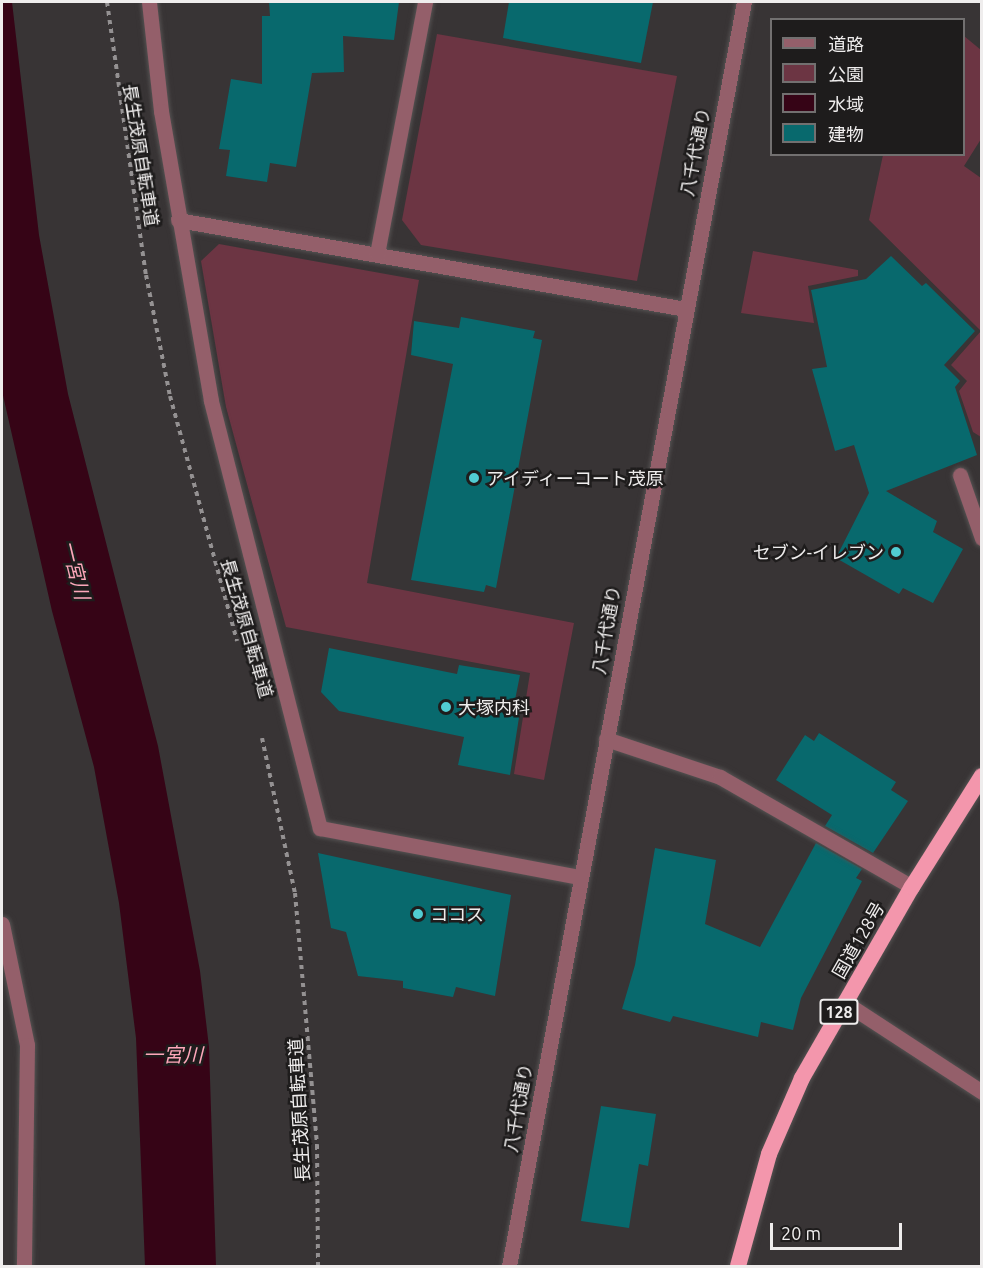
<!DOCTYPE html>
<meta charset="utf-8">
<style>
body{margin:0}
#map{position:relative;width:983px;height:1268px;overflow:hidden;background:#383435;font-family:Ubuntu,"Noto Sans JP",sans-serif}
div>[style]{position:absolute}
.green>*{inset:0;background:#6c3543}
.water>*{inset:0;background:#360416}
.building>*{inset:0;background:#08696d}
.path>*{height:4px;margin-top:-2px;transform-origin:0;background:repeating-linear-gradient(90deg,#949192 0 4.5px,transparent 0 9px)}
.roads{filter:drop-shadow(0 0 2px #555252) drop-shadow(0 0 2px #555252)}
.service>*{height:15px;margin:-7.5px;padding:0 7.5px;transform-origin:7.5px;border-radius:7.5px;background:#945f6a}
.minor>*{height:15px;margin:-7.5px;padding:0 7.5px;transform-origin:7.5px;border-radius:7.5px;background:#945f6a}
.tertiary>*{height:15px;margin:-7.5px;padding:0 7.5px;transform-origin:7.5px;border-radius:7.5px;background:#945f6a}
.trunk>*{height:16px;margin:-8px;padding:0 8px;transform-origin:8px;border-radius:8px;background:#f396ac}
.dots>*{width:16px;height:16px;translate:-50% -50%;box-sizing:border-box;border:3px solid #1e1c1c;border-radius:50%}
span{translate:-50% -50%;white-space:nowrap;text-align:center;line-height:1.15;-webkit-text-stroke:5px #1e1c1c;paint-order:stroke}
.shield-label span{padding:2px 4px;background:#1e1c1c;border:2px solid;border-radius:4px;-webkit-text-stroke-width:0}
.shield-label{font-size:16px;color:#efeded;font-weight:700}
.street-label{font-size:18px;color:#efeded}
.poi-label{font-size:18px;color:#efeded}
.left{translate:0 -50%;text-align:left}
.right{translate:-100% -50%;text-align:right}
.water-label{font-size:20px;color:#fda7ba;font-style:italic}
.frame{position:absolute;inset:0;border:3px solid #efeded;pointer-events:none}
.legend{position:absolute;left:770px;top:18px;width:195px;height:138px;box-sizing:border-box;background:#1e1c1c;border:2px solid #727070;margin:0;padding:8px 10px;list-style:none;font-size:18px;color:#efeded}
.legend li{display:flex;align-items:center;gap:12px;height:30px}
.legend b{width:30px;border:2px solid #727070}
.scale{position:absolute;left:770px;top:1223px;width:132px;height:27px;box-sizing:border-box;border:3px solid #efeded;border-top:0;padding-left:8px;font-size:18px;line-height:21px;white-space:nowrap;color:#efeded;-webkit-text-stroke:4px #1e1c1c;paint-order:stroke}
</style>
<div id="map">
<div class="green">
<i style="clip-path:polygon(437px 34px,677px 76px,637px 281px,421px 245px,402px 220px)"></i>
<i style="clip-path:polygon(964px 36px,981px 50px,981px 139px,964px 166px,981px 178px,981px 331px,869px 220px,883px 155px,964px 154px)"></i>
<i style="clip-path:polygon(219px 244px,419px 280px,367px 583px,574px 623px,544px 780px,514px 774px,530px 673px,286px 627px,226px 407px,201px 261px)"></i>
<i style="clip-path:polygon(753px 251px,858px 270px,858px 276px,808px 286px,814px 323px,741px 313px)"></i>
<i style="clip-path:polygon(981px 331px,981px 437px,973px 432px,959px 391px,967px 381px,951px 365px)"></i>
</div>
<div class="water">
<i style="clip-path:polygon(2px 2px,12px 2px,39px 235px,68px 394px,158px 746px,200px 971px,209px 1047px,216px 1266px,145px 1266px,136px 1038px,119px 903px,94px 767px,52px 611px,2px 391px)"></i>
</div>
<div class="building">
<i style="clip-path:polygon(269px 2px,399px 2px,394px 40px,343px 36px,344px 72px,312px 73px,296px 167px,270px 163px,267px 182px,226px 176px,230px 150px,219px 149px,231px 79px,262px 84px,262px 16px,270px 16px)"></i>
<i style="clip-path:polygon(509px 2px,653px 2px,641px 63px,503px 38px)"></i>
<i style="clip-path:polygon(891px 256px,922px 286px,926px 283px,975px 331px,944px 365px,960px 381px,955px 387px,977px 455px,886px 491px,937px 521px,933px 532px,963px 549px,933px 603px,903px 588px,899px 594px,836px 558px,869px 493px,854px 445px,835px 451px,812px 369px,827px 367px,811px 290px,866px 279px)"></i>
<i style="clip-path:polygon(461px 317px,535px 331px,533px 338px,542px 340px,496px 588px,486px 585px,484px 592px,411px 580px,453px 364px,411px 355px,414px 321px,459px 328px)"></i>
<i style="clip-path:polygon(329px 648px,457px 674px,459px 665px,520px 675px,513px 710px,520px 711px,510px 775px,458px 765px,464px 737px,339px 711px,321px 692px)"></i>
<i style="clip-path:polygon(819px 733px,896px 782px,891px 790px,908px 801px,873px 853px,825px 826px,832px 815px,776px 780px,805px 735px,814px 741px)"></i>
<i style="clip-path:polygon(816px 843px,862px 869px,856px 878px,862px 881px,801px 998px,793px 1030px,761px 1022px,758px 1037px,673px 1016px,670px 1022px,622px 1009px,635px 965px,655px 848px,716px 860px,705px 924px,760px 947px)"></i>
<i style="clip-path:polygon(318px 853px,511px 895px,495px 996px,456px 987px,453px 997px,403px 988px,403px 981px,358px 976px,346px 932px,331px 928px)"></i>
<i style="clip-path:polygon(601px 1106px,656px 1114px,648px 1166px,639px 1164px,629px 1228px,581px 1221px)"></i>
</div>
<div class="path">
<i style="left:107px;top:2px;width:276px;rotate:81.9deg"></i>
<i style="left:146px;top:275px;width:123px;rotate:78.8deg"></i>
<i style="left:170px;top:396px;width:254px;rotate:74.7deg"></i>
<i style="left:262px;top:738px;width:158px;rotate:78deg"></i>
<i style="left:295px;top:893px;width:253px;rotate:85deg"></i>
<i style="left:317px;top:1145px;width:121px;rotate:89.5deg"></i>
</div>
<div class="roads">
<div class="service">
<i style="left:960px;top:475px;width:67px;rotate:70.8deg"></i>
<i style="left:606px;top:739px;width:120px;rotate:18.4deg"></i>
<i style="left:720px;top:777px;width:221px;rotate:29.8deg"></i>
</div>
<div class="minor">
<i style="left:149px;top:2px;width:110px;rotate:83.7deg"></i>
<i style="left:161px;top:111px;width:294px;rotate:80.2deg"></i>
<i style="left:211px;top:401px;width:441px;rotate:75.7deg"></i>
<i style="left:320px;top:828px;width:265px;rotate:10.7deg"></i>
<i style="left:178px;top:220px;width:516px;rotate:9.94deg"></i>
<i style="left:377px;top:254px;width:257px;rotate:-79.2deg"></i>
<i style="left:2px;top:924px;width:124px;rotate:78.3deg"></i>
<i style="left:27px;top:1045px;width:221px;rotate:90.8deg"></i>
<i style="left:844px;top:1002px;width:165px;rotate:33.1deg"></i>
</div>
<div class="tertiary">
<i style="left:509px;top:1266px;width:1286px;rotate:-79.47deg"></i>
</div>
<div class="trunk">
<i style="left:738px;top:1266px;width:116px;rotate:-74.5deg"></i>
<i style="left:769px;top:1154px;width:83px;rotate:-66.5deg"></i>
<i style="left:802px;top:1078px;width:220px;rotate:-60.1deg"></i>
<i style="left:912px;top:887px;width:131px;rotate:-57.8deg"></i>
</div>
</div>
<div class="dots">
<i style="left:474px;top:478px;background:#51ccd2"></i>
<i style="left:896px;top:552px;background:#51ccd2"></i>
<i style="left:446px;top:707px;background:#51ccd2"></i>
<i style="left:418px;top:914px;background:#51ccd2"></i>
</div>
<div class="shield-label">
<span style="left:839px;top:1012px">128</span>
</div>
<div class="street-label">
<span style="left:695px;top:152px;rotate:-79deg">八千代通り</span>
<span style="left:141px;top:155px;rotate:81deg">長生茂原自転車道</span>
<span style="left:247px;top:628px;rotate:74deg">長生茂原自転車道</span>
<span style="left:606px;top:630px;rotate:-80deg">八千代通り</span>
<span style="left:858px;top:940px;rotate:-60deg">国道128号</span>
<span style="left:518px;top:1108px;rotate:-80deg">八千代通り</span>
<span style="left:299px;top:1110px;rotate:-93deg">長生茂原自転車道</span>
</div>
<div class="poi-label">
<span class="left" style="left:486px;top:478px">アイディーコート茂原</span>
<span class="right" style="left:884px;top:552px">セブン-イレブン</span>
<span class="left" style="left:458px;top:707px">大塚内科</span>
<span class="left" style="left:430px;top:914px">ココス</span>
</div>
<div class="water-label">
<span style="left:76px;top:570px;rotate:76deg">一宮川</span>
<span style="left:173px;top:1054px">一宮川</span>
</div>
<div class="frame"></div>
<ul class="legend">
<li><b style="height:8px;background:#945f6a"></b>道路</li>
<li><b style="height:16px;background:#6c3543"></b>公園</li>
<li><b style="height:16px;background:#360416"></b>水域</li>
<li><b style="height:16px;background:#08696d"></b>建物</li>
</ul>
<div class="scale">20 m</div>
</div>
